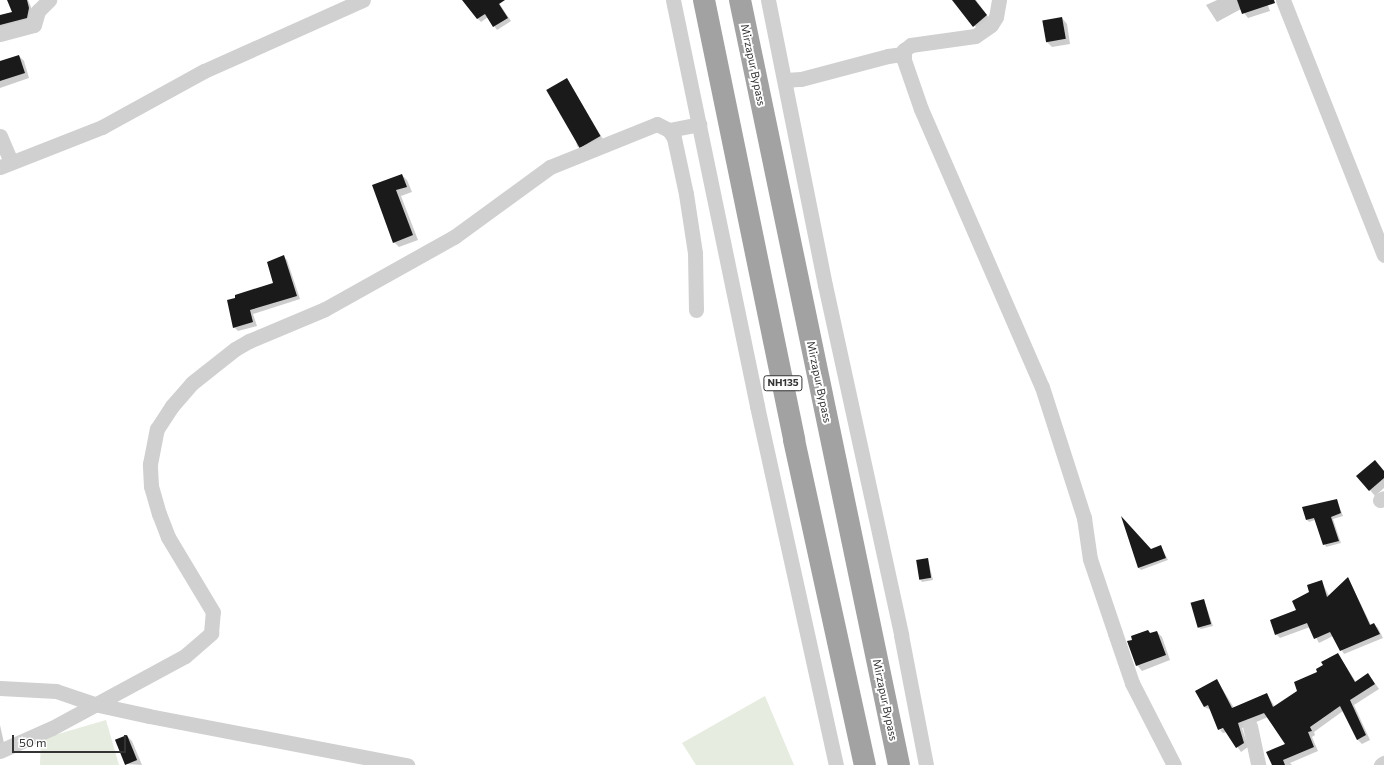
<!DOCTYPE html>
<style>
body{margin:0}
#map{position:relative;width:1384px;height:765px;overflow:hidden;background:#fff;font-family:Commissioner,sans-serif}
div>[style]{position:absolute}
.green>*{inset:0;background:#e6ecdf}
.shadow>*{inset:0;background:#0003}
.building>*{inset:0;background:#1a1a1a;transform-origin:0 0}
.minor>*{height:15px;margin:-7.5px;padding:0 7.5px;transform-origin:7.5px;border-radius:7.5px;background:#d0d0d0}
.trunk>*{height:22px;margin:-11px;padding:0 11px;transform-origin:11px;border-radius:11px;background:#a2a2a2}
span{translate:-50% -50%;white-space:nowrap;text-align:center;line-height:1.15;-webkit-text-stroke:4px #fff;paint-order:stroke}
.shield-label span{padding:1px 3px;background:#fff;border:1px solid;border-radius:3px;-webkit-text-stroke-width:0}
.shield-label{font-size:10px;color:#333;font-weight:700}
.street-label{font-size:11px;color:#333}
.scale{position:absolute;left:12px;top:735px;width:114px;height:18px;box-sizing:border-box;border:2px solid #333;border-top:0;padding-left:5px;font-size:12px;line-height:14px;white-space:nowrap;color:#333;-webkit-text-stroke:3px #fff;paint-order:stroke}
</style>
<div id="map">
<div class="green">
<i style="clip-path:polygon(765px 696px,794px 765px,696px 765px,682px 743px)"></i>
<i style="clip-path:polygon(106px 720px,119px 765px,40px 765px,41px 739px)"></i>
</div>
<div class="shadow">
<i style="clip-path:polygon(8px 0,28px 0,34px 14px,31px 22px,0 32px,0 16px,13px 13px)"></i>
<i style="clip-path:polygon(473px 0,497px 0,511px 21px,497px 30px,488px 17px,481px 22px,477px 18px)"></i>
<i style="clip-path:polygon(954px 0,976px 0,991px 21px,979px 31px)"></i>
<i style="clip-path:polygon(1217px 0,1266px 0,1270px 11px,1248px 18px,1241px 9px,1217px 22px,1206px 5px)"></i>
<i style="clip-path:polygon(1062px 18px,1067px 24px,1070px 44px,1052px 47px,1047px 42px)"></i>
<i style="clip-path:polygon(19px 56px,24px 61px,29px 78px,0 88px,0 62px)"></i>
<i style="clip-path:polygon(567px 79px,604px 141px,583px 151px,577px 146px)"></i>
<i style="clip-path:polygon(402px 175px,407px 180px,412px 192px,401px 196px,418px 240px,399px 247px,394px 242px,373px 185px)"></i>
<i style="clip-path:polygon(283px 256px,287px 260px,300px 299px,253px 314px,257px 326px,238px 331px,234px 327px,228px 301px,275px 284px)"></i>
<i style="clip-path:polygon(1384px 471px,1384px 488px,1375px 496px,1358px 476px)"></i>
<i style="clip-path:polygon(1337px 500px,1343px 516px,1333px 519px,1341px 543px,1326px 547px,1315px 520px,1309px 522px,1307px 520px)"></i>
<i style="clip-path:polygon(1161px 546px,1168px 560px,1141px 570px,1138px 567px,1151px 550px)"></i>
<i style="clip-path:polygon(928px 560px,933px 580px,922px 582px,920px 579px)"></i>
<i style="clip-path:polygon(1348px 578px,1371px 625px,1374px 624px,1378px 628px,1383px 638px,1344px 654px,1333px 636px,1319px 643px,1310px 627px,1280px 638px,1276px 634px,1322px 582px,1329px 596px)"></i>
<i style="clip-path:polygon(1204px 600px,1213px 626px,1201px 629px,1198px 627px)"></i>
<i style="clip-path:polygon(1148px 631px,1151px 634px,1157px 632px,1162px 637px,1170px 660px,1142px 671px,1137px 665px)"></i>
<i style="clip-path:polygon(1338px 654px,1356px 682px,1372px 679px,1379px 689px,1354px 705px,1370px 740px,1362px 744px,1357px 739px,1343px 711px,1314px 732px,1315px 735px,1312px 737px,1318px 751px,1290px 763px,1292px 765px,1273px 765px,1287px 745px,1268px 717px,1242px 728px,1248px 747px,1241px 752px,1227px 732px,1223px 733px,1220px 730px,1228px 727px,1219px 729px,1211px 710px,1204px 707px,1196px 691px,1217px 680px,1234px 708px,1267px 694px,1275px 707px,1299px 692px)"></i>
<i style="clip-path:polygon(0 725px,4px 743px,0 745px)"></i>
<i style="clip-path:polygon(127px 736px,132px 741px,142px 765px,126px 764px)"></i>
</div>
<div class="building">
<i style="clip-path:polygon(7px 0,27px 0,29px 8px,27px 18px,0 25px,0 15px,12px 12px)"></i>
<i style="clip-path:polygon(462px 0,505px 0,499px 4px,508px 18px,493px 27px,485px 14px,477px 19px)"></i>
<i style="clip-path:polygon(952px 0,975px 0,987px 15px,973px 27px)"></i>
<i style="clip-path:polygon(1237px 0,1274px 0,1275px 3px,1242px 14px)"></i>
<i style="left:1062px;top:17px;width:22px;height:20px;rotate:80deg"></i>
<i style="clip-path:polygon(19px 55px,25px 73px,0 81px,0 61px)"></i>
<i style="left:567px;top:78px;width:67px;height:24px;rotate:60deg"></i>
<i style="clip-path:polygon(402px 174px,407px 187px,396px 190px,413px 235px,393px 243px,372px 185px)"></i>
<i style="clip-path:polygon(284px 255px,297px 296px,250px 310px,253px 322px,233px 328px,227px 300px,235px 298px,235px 295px,273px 283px,267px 262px)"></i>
<i style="clip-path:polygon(1375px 460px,1384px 471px,1384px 478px,1369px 491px,1356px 476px)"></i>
<i style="clip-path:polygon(1337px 499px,1341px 513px,1331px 517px,1339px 541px,1323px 545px,1314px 518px,1306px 520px,1302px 507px)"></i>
<i style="clip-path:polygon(1121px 516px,1151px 549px,1161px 545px,1166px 558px,1138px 568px)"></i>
<i style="left:928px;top:558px;width:20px;height:12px;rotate:81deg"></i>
<i style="clip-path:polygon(1348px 577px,1370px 625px,1374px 623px,1380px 634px,1340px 651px,1330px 632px,1314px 639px,1307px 623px,1275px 635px,1270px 620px,1296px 610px,1292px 601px,1309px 592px,1307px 585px,1322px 580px,1327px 597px)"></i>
<i style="left:1204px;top:599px;width:26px;height:14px;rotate:74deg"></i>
<i style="clip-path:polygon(1148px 630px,1150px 633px,1157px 631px,1166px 655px,1136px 666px,1127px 641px,1132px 640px,1131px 636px)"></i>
<i style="clip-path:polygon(1338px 653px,1355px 682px,1368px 673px,1375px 684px,1350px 700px,1366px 735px,1357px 740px,1340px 706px,1310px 727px,1312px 731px,1308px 732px,1314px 747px,1283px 760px,1285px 765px,1272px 765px,1266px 752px,1285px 744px,1264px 713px,1238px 723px,1244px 743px,1236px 748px,1223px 728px,1218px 730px,1208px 705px,1204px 707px,1195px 691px,1217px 679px,1232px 708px,1267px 693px,1273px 707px,1297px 691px,1294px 682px,1317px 672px,1316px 669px,1323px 665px,1321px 662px)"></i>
<i style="left:127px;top:735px;width:27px;height:13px;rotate:68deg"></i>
</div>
<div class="minor">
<i style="left:673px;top:0;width:415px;rotate:78.3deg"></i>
<i style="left:757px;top:406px;width:368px;rotate:77.6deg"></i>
<i style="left:768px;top:0;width:291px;rotate:78.7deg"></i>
<i style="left:825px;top:285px;width:358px;rotate:77.7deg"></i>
<i style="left:901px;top:635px;width:132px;rotate:79.1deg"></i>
<i style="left:999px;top:0;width:17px;rotate:100deg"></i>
<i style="left:996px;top:17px;width:9px;rotate:122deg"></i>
<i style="left:991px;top:25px;width:19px;rotate:145deg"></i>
<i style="left:975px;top:36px;width:65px;rotate:172deg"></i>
<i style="left:911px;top:45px;width:9px;rotate:144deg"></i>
<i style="left:904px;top:50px;width:10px;rotate:90deg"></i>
<i style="left:904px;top:60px;width:52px;rotate:70.9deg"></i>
<i style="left:921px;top:109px;width:303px;rotate:66.5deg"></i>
<i style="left:1042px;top:387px;width:138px;rotate:72.2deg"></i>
<i style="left:1084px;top:518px;width:41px;rotate:81.7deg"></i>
<i style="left:1090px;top:559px;width:78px;rotate:71.3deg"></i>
<i style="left:1115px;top:633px;width:53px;rotate:71.2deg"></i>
<i style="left:1132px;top:683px;width:92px;rotate:62.9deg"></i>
<i style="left:1283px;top:0;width:274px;rotate:68.4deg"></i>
<i style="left:0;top:34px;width:35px;rotate:-15deg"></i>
<i style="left:34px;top:25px;width:15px;rotate:-74deg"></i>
<i style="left:38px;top:11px;width:16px;rotate:-45deg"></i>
<i style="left:785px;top:80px;width:16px;rotate:-4deg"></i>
<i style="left:801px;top:79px;width:90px;rotate:-14.8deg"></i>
<i style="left:888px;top:56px;width:15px;rotate:-8deg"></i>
<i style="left:669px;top:130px;width:31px;rotate:-11deg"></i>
<i style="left:0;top:136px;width:28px;rotate:67deg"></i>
<i style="left:0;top:167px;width:110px;rotate:-21.4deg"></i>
<i style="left:102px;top:127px;width:116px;rotate:-28.8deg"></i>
<i style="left:204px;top:71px;width:174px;rotate:-24.1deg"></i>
<i style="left:1380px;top:500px;width:4px;rotate:-27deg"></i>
<i style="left:0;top:688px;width:56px;rotate:3.1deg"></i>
<i style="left:56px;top:691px;width:40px;rotate:18.9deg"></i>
<i style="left:94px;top:704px;width:56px;rotate:12.3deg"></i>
<i style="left:149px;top:716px;width:263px;rotate:10.8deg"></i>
<i style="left:1250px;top:726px;width:40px;rotate:78deg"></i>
<i style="left:0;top:751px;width:57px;rotate:-23.9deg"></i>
<i style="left:52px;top:728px;width:151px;rotate:-28.4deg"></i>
<i style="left:185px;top:656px;width:35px;rotate:-41deg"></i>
<i style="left:211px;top:633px;width:21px;rotate:-85deg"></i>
<i style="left:213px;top:612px;width:87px;rotate:-121deg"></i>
<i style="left:168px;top:537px;width:25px;rotate:-111deg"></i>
<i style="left:159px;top:514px;width:29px;rotate:-106deg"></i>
<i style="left:151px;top:486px;width:22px;rotate:-93deg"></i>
<i style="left:150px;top:464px;width:36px;rotate:-79deg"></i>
<i style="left:157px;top:429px;width:27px;rotate:-57deg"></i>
<i style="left:172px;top:406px;width:30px;rotate:-49deg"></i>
<i style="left:192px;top:383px;width:55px;rotate:-38.3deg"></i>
<i style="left:235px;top:349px;width:16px;rotate:-30deg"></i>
<i style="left:249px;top:341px;width:82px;rotate:-22.8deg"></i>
<i style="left:325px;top:309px;width:148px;rotate:-29.2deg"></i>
<i style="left:454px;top:237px;width:119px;rotate:-36.1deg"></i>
<i style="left:550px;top:167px;width:115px;rotate:-21.9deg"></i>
<i style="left:657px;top:124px;width:13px;rotate:27deg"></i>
<i style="left:669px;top:130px;width:9px;rotate:58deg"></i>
<i style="left:674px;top:138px;width:57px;rotate:77.9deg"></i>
<i style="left:686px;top:194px;width:60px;rotate:81.3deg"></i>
<i style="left:695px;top:253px;width:57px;rotate:89deg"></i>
<i style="left:1381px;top:765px;width:4px;rotate:-34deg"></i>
</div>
<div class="trunk">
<i style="left:704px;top:0;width:449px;rotate:78.4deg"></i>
<i style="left:794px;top:440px;width:333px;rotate:77.7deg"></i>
<i style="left:740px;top:0;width:781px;rotate:78.26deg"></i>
</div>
<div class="shield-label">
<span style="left:783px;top:383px">NH135</span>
</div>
<div class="street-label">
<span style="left:753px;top:65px;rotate:78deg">Mirzapur Bypass</span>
<span style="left:819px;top:382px;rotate:78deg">Mirzapur Bypass</span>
<span style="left:885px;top:700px;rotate:78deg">Mirzapur Bypass</span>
</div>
<div class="scale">50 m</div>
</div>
